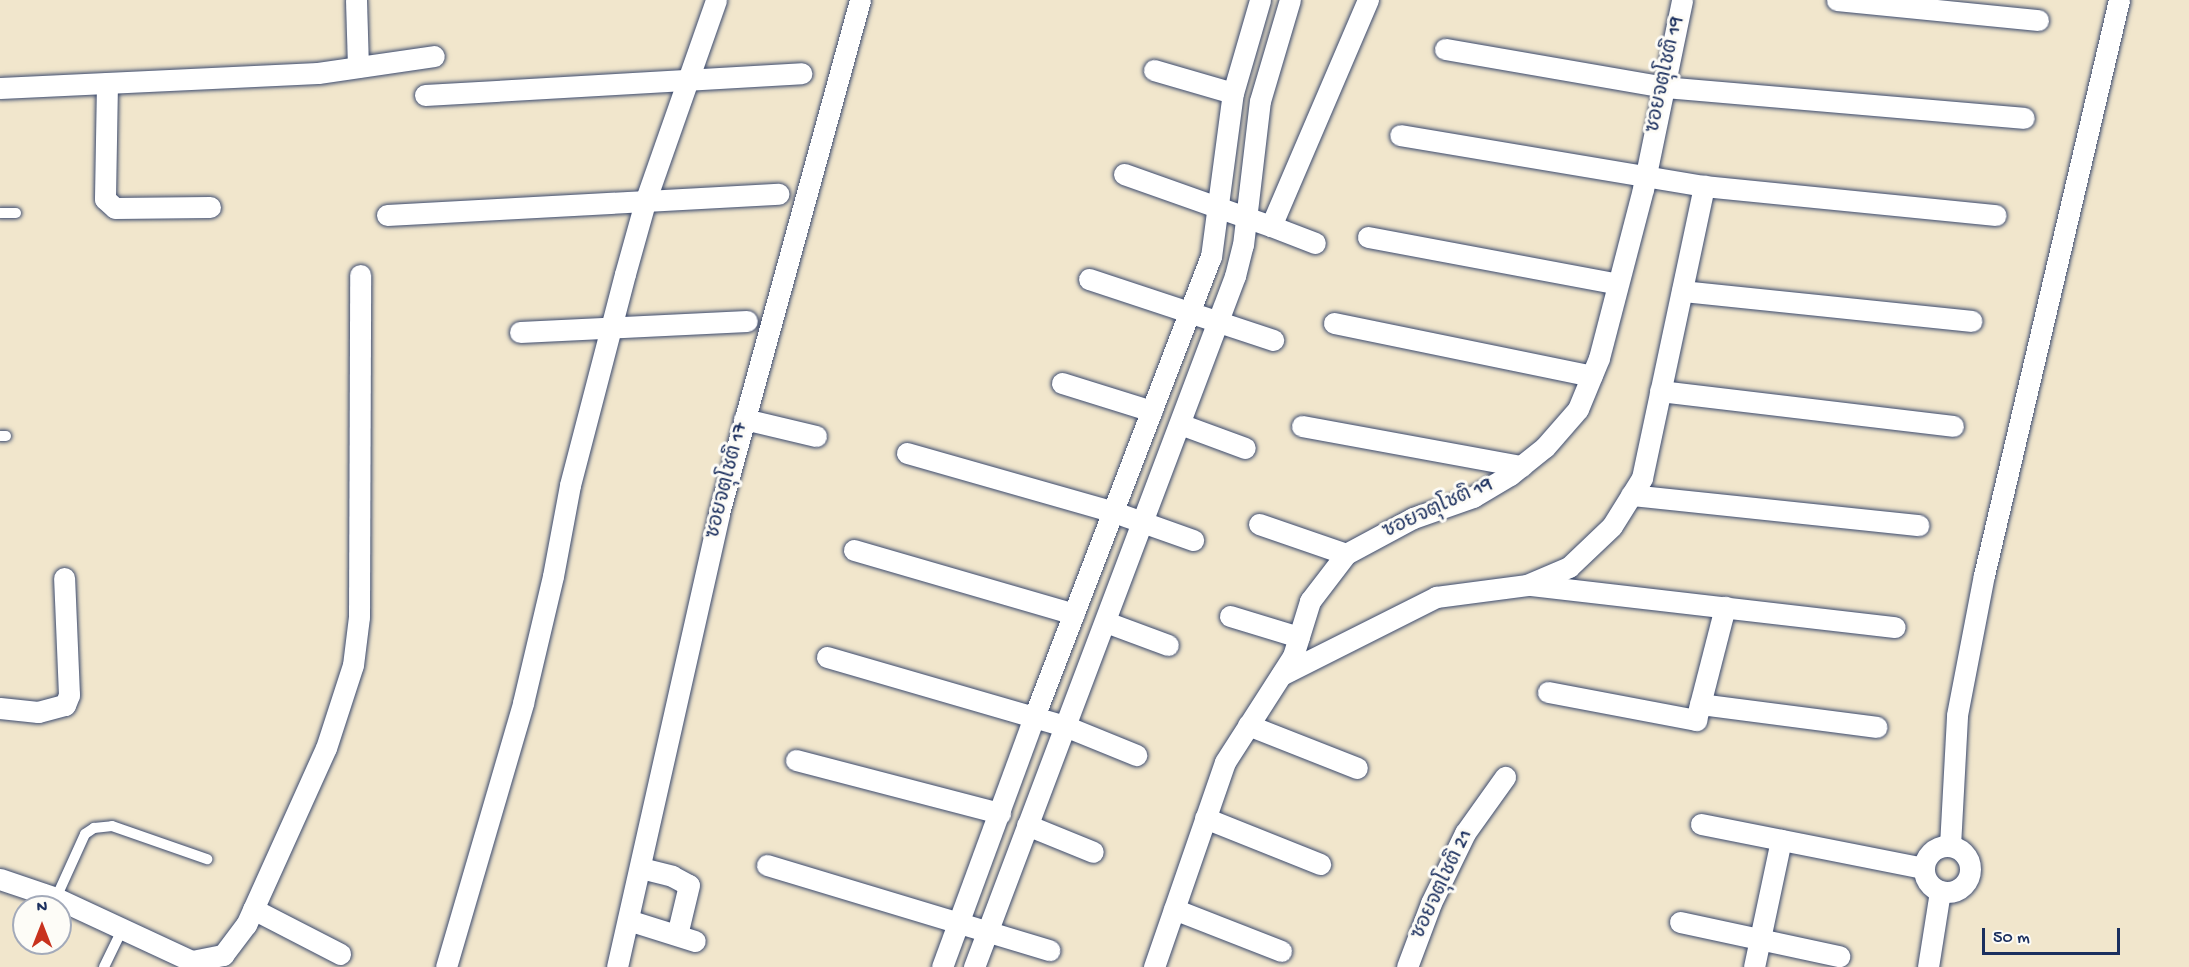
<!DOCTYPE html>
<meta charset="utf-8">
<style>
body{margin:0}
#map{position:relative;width:2189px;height:967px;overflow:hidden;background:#f1e6cc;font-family:"Gochi Hand","Playpen Sans Thai",sans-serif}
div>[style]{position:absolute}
.roads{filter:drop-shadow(0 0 2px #3b4a6e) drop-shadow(0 0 2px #3b4a6e)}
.lane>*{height:10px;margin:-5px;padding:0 5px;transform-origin:5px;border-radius:5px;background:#fff}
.street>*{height:21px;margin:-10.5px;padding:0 10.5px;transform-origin:10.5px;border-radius:10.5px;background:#fff}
.street>.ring{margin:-10.5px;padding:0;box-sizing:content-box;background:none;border:21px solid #fff;border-radius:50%}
span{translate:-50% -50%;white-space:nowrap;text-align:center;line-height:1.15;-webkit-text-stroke:6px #fdfcf7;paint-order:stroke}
.street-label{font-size:20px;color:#1b2f5e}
.north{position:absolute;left:12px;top:895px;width:60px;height:60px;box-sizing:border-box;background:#fdfcf7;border:2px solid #a3aaba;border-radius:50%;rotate:0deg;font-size:16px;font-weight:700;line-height:24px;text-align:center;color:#1b2f5e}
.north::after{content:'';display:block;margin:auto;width:21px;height:27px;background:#c8321e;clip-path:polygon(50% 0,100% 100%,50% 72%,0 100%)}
.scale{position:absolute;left:1982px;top:928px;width:138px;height:27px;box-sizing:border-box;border:3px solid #1b2f5e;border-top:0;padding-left:8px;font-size:18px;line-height:21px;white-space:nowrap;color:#1b2f5e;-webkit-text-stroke:4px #fdfcf7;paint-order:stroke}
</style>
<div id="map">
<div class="roads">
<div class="lane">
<i style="left:0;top:213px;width:16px"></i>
<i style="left:0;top:436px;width:6px"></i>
<i style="left:56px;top:898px;width:70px;rotate:-65.6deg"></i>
<i style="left:85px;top:834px;width:11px;rotate:-34deg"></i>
<i style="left:94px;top:828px;width:18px;rotate:-6deg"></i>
<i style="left:112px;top:826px;width:101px;rotate:19.2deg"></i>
<i style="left:104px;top:967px;width:41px;rotate:-64.1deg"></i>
</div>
<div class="street">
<i style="left:356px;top:0;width:67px;rotate:88.3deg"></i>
<i style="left:1837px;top:0;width:202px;rotate:5.7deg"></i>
<i style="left:1445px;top:49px;width:222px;rotate:9.8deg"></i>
<i style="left:1664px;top:87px;width:361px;rotate:4.9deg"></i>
<i style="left:1154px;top:70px;width:82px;rotate:16.2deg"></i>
<i style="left:107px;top:83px;width:116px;rotate:91deg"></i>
<i style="left:105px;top:199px;width:13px;rotate:42deg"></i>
<i style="left:115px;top:208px;width:95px;rotate:-0.6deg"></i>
<i style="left:0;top:88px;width:318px;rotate:-2.7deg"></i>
<i style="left:318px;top:73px;width:117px;rotate:-8.3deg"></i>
<i style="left:425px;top:95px;width:377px;rotate:-3.3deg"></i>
<i style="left:1124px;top:174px;width:156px;rotate:19.5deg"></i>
<i style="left:1271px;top:226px;width:246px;rotate:-66.8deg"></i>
<i style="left:1704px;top:186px;width:293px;rotate:5.7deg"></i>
<i style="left:387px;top:215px;width:392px;rotate:-3.1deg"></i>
<i style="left:1271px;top:226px;width:47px;rotate:21.1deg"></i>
<i style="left:1368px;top:237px;width:254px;rotate:10.6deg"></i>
<i style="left:1089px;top:279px;width:194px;rotate:18.3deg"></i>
<i style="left:1682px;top:291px;width:291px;rotate:5.9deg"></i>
<i style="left:1334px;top:323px;width:263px;rotate:11.6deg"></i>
<i style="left:520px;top:332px;width:227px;rotate:-2.8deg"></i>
<i style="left:1062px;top:383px;width:94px;rotate:17.3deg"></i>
<i style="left:1660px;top:391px;width:295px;rotate:6.8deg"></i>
<i style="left:744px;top:419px;width:74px;rotate:13.3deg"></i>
<i style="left:1180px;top:424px;width:69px;rotate:20.3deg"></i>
<i style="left:1302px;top:426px;width:223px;rotate:10.4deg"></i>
<i style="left:907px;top:453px;width:215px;rotate:15.9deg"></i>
<i style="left:1114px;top:512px;width:84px;rotate:19.5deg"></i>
<i style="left:1631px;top:495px;width:289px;rotate:6deg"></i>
<i style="left:1259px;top:524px;width:92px;rotate:19deg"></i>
<i style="left:854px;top:550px;width:229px;rotate:16.2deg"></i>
<i style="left:1531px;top:585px;width:366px;rotate:6.6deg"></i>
<i style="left:1230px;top:616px;width:72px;rotate:16.9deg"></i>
<i style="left:1106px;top:622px;width:66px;rotate:20.4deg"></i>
<i style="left:827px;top:657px;width:248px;rotate:16.2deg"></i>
<i style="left:1065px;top:726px;width:77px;rotate:22.2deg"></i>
<i style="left:1281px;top:675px;width:174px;rotate:-26.7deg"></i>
<i style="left:1436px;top:597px;width:92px;rotate:-7.5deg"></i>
<i style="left:1527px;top:585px;width:46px;rotate:-23.2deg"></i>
<i style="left:1569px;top:567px;width:59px;rotate:-43.6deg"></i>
<i style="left:1612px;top:526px;width:57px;rotate:-58deg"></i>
<i style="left:1642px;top:478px;width:299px;rotate:-78deg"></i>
<i style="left:1704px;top:186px;width:308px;rotate:-170.5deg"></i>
<i style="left:1548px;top:692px;width:151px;rotate:10.7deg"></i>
<i style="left:1696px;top:720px;width:117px;rotate:-75.6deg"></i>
<i style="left:1700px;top:704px;width:178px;rotate:7.4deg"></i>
<i style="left:0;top:708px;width:38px;rotate:6deg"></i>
<i style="left:38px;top:712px;width:28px;rotate:-15deg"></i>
<i style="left:65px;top:705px;width:11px;rotate:-68deg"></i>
<i style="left:69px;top:695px;width:117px;rotate:-92.4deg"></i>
<i style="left:1248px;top:725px;width:117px;rotate:21.5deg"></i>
<i style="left:796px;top:760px;width:211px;rotate:14.6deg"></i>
<i style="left:1205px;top:818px;width:124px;rotate:21.8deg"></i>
<i style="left:1701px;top:824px;width:226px;rotate:11.2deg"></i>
<i style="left:1027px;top:825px;width:71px;rotate:22.2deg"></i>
<i class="ring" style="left:1924px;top:846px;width:25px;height:25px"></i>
<i style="left:1950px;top:846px;width:131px;rotate:-86.9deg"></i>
<i style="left:1957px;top:715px;width:143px;rotate:-79.1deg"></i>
<i style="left:1984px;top:575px;width:591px;rotate:-76.79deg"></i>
<i style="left:767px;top:865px;width:295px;rotate:16.8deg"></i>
<i style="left:641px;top:868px;width:32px;rotate:14deg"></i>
<i style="left:672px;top:876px;width:19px;rotate:28deg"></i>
<i style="left:689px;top:885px;width:51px;rotate:103.5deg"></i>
<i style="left:0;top:879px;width:59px;rotate:18.7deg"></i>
<i style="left:56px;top:898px;width:150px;rotate:24.9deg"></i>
<i style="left:192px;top:961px;width:32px;rotate:-11deg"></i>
<i style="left:223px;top:955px;width:38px;rotate:-53deg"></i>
<i style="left:246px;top:925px;width:194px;rotate:-65.7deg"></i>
<i style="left:326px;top:748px;width:87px;rotate:-72deg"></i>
<i style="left:353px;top:665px;width:48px;rotate:-82.9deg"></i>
<i style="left:359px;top:617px;width:342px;rotate:-89.8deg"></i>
<i style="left:253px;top:909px;width:98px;rotate:27.3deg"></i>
<i style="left:1174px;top:909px;width:115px;rotate:21.4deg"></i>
<i style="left:628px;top:920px;width:70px;rotate:17.4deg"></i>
<i style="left:1680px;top:922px;width:163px;rotate:12.1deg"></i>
<i style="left:446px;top:967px;width:275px;rotate:-73.7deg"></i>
<i style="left:523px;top:703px;width:130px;rotate:-76.7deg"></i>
<i style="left:553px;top:576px;width:93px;rotate:-79.4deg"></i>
<i style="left:570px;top:485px;width:218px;rotate:-75.4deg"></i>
<i style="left:625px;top:274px;width:78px;rotate:-74.4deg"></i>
<i style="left:646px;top:199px;width:211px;rotate:-70.6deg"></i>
<i style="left:617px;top:967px;width:465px;rotate:-77.3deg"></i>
<i style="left:719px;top:513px;width:532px;rotate:-74.63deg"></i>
<i style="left:942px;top:967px;width:266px;rotate:-69.8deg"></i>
<i style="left:1034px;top:717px;width:493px;rotate:-69deg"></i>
<i style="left:1211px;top:257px;width:165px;rotate:-82.4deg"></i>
<i style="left:1233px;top:93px;width:97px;rotate:-73.8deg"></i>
<i style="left:974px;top:967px;width:739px;rotate:-69.31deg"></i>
<i style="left:1235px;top:276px;width:32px;rotate:-76deg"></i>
<i style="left:1243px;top:245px;width:145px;rotate:-83.3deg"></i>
<i style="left:1260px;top:101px;width:105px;rotate:-73.5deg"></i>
<i style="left:1154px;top:967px;width:217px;rotate:-70.9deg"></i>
<i style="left:1225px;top:762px;width:126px;rotate:-57.3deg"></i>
<i style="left:1293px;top:656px;width:58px;rotate:-72.8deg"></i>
<i style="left:1310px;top:601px;width:59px;rotate:-52.5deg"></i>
<i style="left:1346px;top:554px;width:76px;rotate:-28.2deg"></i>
<i style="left:1413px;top:518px;width:64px;rotate:-19.3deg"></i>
<i style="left:1473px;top:497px;width:43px;rotate:-30.7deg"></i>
<i style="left:1510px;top:475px;width:45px;rotate:-38.7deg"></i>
<i style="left:1545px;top:447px;width:50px;rotate:-49deg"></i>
<i style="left:1578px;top:409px;width:55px;rotate:-67.6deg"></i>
<i style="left:1599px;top:358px;width:175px;rotate:-75.4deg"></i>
<i style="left:1643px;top:189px;width:193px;rotate:-78.3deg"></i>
<i style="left:1407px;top:967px;width:68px;rotate:-69.4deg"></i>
<i style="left:1431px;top:903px;width:78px;rotate:-64.1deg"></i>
<i style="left:1465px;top:833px;width:69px;rotate:-54.5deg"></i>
<i style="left:1754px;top:967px;width:130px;rotate:-78deg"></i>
<i style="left:1928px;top:967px;width:77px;rotate:-81deg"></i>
</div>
</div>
<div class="street-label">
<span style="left:1666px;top:75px;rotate:-78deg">ซอยจตุโชติ 19</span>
<span style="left:728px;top:481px;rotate:-76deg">ซอยจตุโชติ 17</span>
<span style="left:1438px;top:509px;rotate:-25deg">ซอยจตุโชติ 19</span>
<span style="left:1443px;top:885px;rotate:-65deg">ซอยจตุโชติ 21</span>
</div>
<div class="north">N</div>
<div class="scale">50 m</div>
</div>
